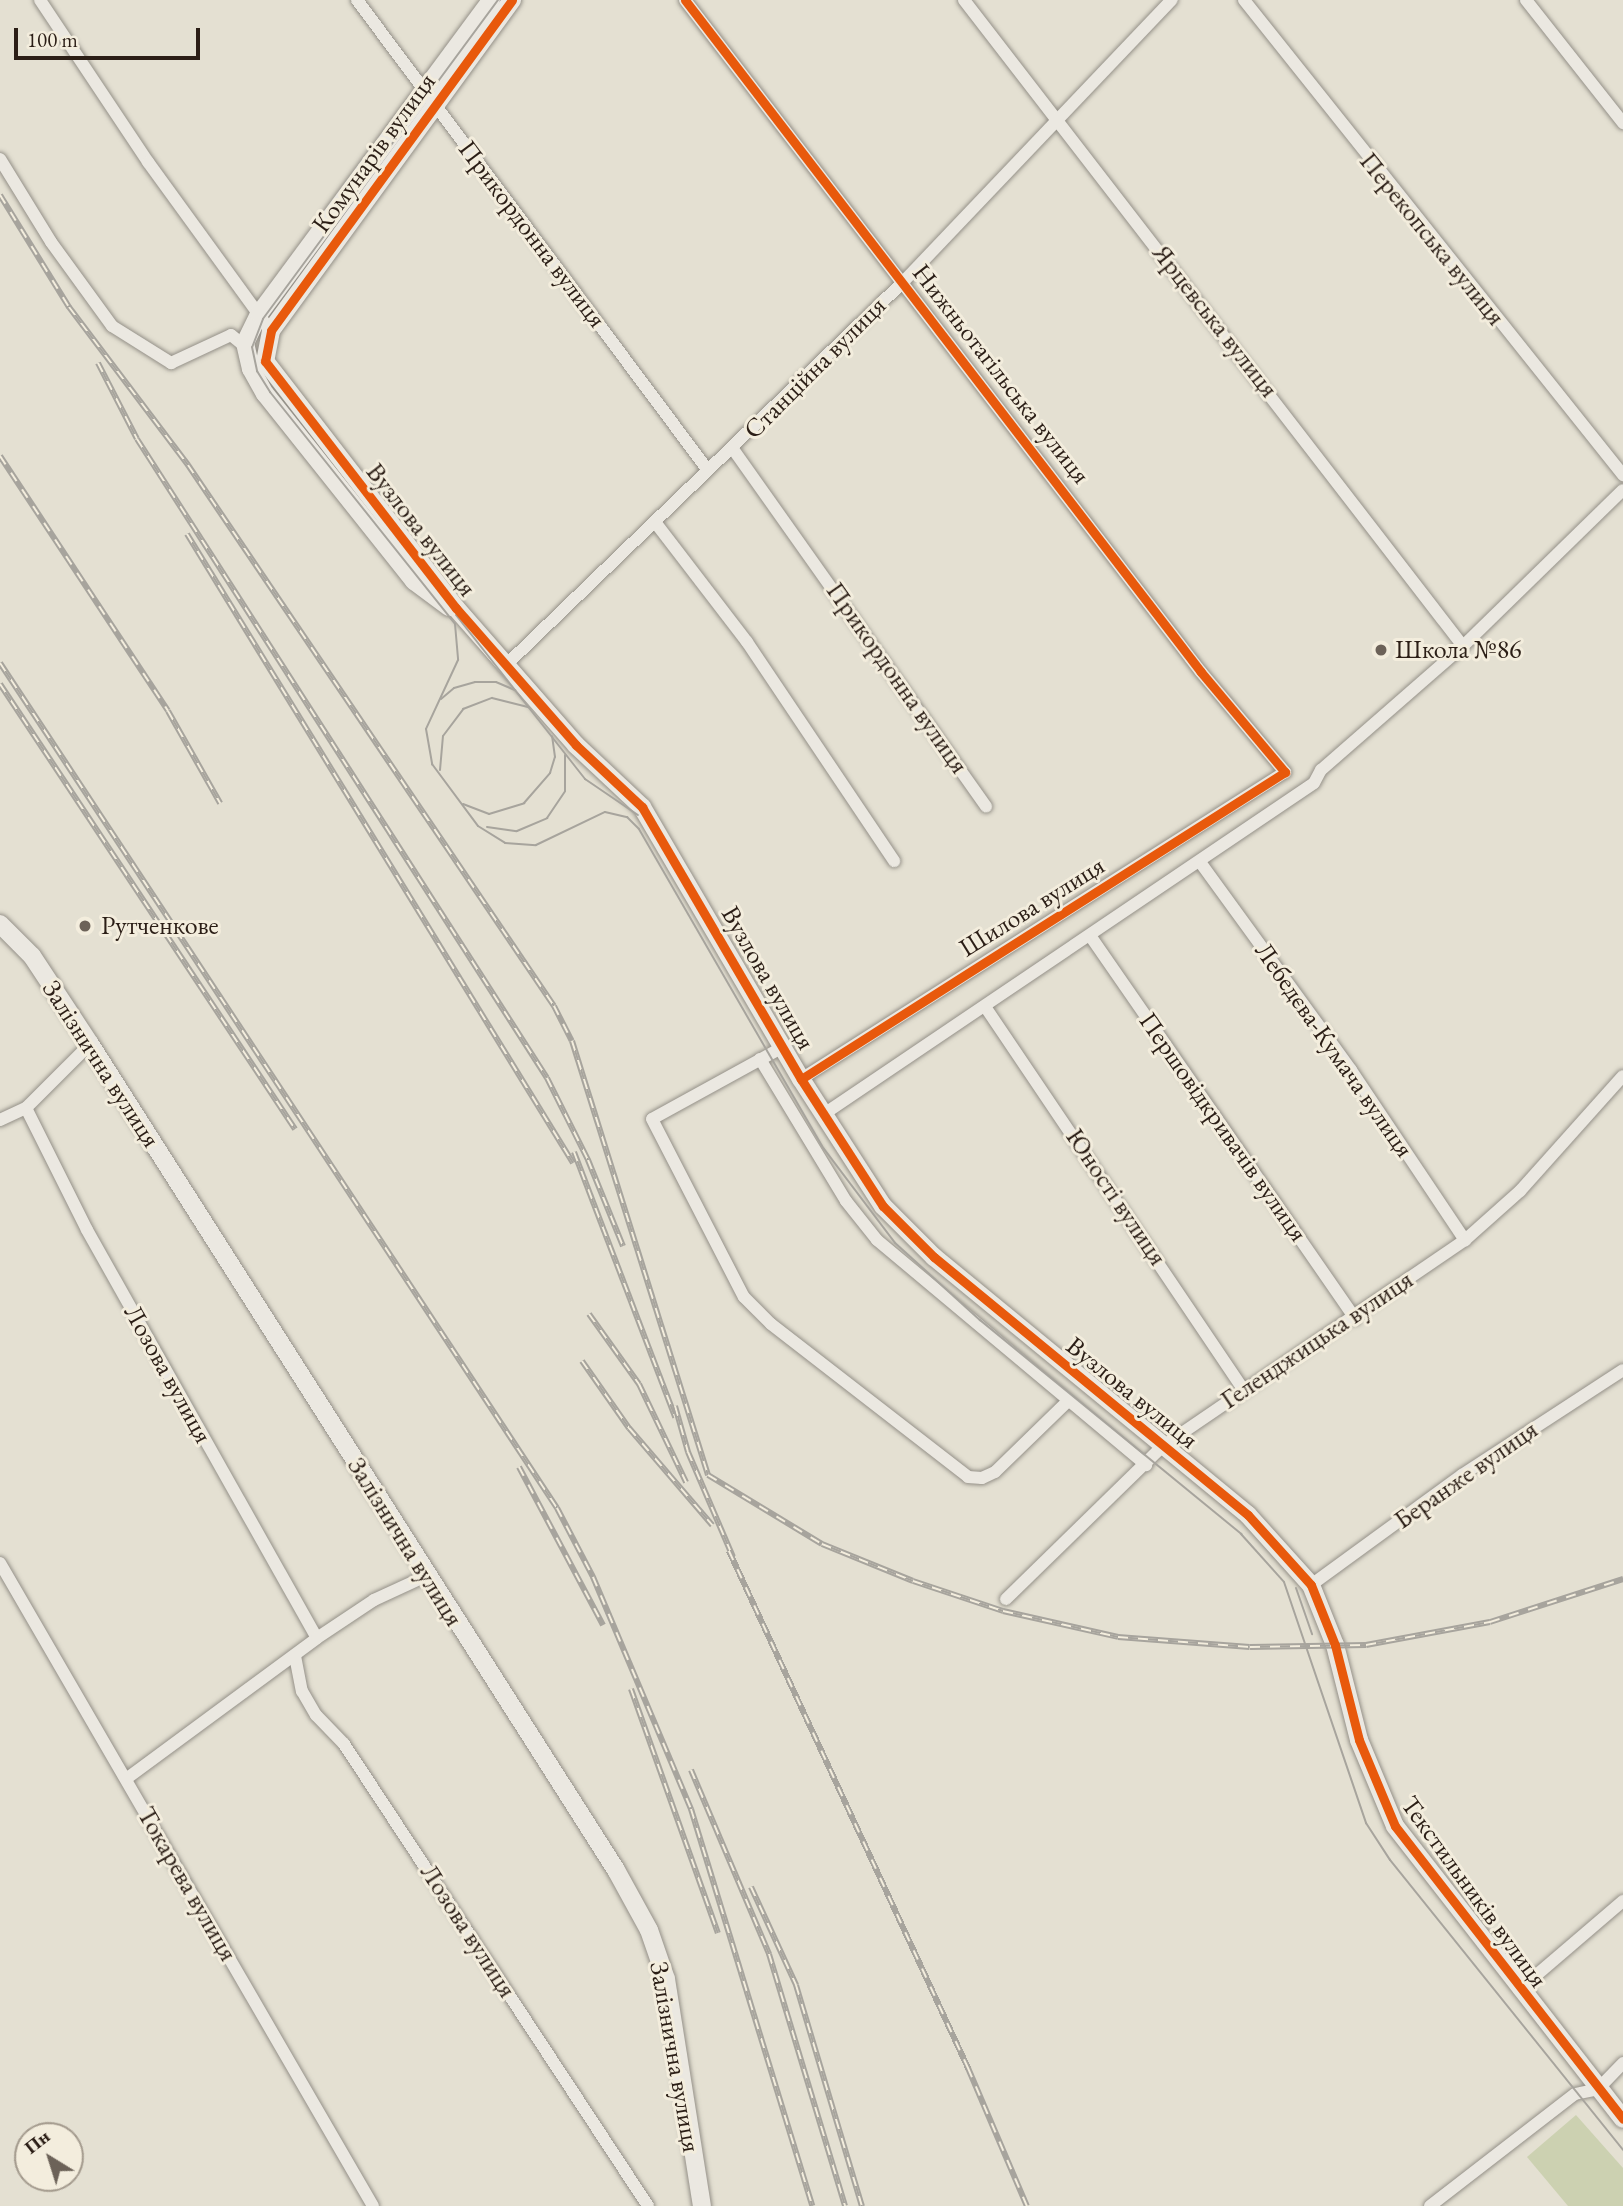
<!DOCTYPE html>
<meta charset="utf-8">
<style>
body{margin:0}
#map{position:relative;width:1623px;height:2206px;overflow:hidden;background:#e4e0d2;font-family:"EB Garamond",serif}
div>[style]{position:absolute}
.green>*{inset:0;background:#ccd1b1}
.roads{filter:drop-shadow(0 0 2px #949088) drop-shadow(0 0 2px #949088)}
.street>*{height:12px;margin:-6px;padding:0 6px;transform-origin:6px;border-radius:6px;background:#ebe8e1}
.secondary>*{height:18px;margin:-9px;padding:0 9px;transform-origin:9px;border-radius:9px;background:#ebe8e1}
.tram>*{height:2px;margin:-1px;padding:0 1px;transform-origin:1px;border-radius:1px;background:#a7a49d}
.rail>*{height:6px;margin-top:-3px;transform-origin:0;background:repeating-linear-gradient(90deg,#f3eddd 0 10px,#a7a49d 0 20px);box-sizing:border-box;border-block:2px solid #a7a49d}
.cycleway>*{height:9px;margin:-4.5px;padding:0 4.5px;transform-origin:4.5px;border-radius:4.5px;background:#e8590c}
.dots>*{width:19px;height:19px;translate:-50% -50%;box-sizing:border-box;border:4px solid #f3eddd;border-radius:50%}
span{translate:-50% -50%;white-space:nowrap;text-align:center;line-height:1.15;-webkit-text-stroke:6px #f3eddd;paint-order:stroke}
.street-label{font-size:26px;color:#2b1e16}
.poi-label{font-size:26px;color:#2b1e16}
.left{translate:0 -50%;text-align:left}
.north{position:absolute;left:14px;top:2122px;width:70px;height:70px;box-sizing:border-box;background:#f3eddd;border:2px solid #a39a8d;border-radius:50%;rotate:322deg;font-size:19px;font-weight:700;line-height:28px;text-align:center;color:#2b1e16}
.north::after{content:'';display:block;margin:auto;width:24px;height:32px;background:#6c6258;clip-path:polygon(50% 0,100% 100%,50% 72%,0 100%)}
.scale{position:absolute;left:14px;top:28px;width:186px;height:32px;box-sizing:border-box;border:4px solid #2b1e16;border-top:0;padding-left:9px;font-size:21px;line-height:24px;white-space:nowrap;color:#2b1e16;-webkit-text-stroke:5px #f3eddd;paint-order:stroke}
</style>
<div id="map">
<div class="green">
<i style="clip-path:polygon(1576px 2115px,1623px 2168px,1623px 2206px,1568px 2206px,1527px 2157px)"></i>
</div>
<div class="roads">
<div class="street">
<i style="left:40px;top:0;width:195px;rotate:56.3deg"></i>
<i style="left:148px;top:162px;width:209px;rotate:54deg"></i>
<i style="left:357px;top:0;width:585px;rotate:53.27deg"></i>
<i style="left:685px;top:0;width:847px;rotate:52.48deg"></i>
<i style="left:1201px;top:672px;width:131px;rotate:50deg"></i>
<i style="left:1285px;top:772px;width:573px;rotate:147.61deg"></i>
<i style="left:964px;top:0;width:816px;rotate:52.32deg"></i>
<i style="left:1244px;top:0;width:608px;rotate:51.41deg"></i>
<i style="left:1526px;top:0;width:157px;rotate:51.7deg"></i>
<i style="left:0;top:159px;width:97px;rotate:58.4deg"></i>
<i style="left:51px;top:242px;width:104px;rotate:54deg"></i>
<i style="left:112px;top:326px;width:70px;rotate:32.1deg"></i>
<i style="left:171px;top:363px;width:66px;rotate:-25deg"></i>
<i style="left:231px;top:335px;width:22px;rotate:39deg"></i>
<i style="left:733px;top:449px;width:438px;rotate:54.7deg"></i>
<i style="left:655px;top:522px;width:151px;rotate:52.5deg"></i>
<i style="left:747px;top:642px;width:264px;rotate:56.1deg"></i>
<i style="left:506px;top:665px;width:553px;rotate:-43.97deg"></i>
<i style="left:904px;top:281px;width:388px;rotate:-46.4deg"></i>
<i style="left:1200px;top:862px;width:257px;rotate:54deg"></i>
<i style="left:1351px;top:1070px;width:205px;rotate:56.2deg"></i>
<i style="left:1091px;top:937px;width:464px;rotate:55.3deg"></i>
<i style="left:986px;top:1008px;width:460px;rotate:56deg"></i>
<i style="left:783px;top:1047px;width:149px;rotate:151.2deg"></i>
<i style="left:652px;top:1119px;width:200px;rotate:62.7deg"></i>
<i style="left:744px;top:1297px;width:38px;rotate:45deg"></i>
<i style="left:771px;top:1324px;width:249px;rotate:37.8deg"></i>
<i style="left:968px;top:1477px;width:14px;rotate:4deg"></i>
<i style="left:982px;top:1478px;width:14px;rotate:-25deg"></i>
<i style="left:995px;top:1472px;width:102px;rotate:-44.2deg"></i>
<i style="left:760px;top:1059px;width:166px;rotate:58.8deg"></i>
<i style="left:846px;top:1201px;width:50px;rotate:51.5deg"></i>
<i style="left:877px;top:1240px;width:351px;rotate:39.9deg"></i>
<i style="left:26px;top:1108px;width:136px;rotate:63.4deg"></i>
<i style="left:87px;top:1230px;width:468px;rotate:60.6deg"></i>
<i style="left:824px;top:1114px;width:591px;rotate:-34.04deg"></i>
<i style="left:1314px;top:783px;width:15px;rotate:-62deg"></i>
<i style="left:1321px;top:770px;width:189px;rotate:-41.1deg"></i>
<i style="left:1463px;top:646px;width:223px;rotate:-44.3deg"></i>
<i style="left:0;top:1120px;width:29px;rotate:-25deg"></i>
<i style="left:26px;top:1108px;width:91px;rotate:-45deg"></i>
<i style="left:0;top:1563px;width:743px;rotate:59.88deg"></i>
<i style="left:1311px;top:1585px;width:187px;rotate:-36.1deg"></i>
<i style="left:1462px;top:1475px;width:192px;rotate:-33.1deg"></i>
<i style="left:1006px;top:1599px;width:219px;rotate:-44.3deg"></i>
<i style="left:1163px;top:1446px;width:366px;rotate:-34.3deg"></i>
<i style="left:1465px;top:1240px;width:74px;rotate:-41.7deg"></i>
<i style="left:1520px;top:1191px;width:154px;rotate:-48.2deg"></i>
<i style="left:295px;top:1656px;width:36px;rotate:79deg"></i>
<i style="left:302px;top:1691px;width:28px;rotate:60deg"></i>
<i style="left:316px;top:1715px;width:40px;rotate:46deg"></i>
<i style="left:344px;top:1744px;width:553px;rotate:56.65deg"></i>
<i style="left:126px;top:1779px;width:237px;rotate:-36.4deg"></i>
<i style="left:317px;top:1638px;width:69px;rotate:-33.7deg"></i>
<i style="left:374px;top:1600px;width:57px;rotate:-24.8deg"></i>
<i style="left:1519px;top:1990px;width:137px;rotate:-40.6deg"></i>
<i style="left:1430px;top:2206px;width:183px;rotate:-37.7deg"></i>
<i style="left:1575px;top:2094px;width:24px;rotate:-12deg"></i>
<i style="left:1598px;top:2089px;width:36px;rotate:-46deg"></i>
</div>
<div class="secondary">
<i style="left:512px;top:0;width:409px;rotate:126.1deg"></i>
<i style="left:271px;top:331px;width:31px;rotate:101deg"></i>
<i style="left:265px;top:361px;width:312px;rotate:52.3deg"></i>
<i style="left:456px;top:608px;width:182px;rotate:48.8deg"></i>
<i style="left:576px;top:745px;width:91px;rotate:43.2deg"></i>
<i style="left:642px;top:807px;width:315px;rotate:59.7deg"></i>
<i style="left:801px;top:1079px;width:151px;rotate:57.2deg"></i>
<i style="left:883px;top:1206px;width:72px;rotate:45deg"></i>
<i style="left:934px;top:1257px;width:406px;rotate:39.4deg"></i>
<i style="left:1248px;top:1515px;width:94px;rotate:48deg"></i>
<i style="left:1311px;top:1585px;width:65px;rotate:68.2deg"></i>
<i style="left:1335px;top:1645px;width:98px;rotate:75.8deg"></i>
<i style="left:1359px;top:1740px;width:93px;rotate:67.3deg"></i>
<i style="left:1395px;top:1826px;width:371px;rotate:52.1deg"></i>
<i style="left:449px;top:607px;width:44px;rotate:-143.4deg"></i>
<i style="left:414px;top:581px;width:239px;rotate:-128.5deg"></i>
<i style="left:265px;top:394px;width:29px;rotate:-119deg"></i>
<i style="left:251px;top:369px;width:27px;rotate:-103deg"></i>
<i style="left:245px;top:343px;width:32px;rotate:-64deg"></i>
<i style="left:259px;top:314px;width:390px;rotate:-53.5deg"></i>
<i style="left:0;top:924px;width:45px;rotate:45deg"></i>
<i style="left:32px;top:956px;width:105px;rotate:56.6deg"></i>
<i style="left:90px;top:1044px;width:979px;rotate:57.51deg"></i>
<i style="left:616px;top:1870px;width:68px;rotate:61.2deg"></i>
<i style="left:649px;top:1930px;width:52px;rotate:70.9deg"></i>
<i style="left:666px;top:1979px;width:230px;rotate:81deg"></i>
</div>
</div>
<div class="tram">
<i style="left:498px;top:0;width:396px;rotate:126.4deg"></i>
<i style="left:263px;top:319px;width:30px;rotate:111deg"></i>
<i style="left:252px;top:347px;width:25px;rotate:78deg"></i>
<i style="left:257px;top:371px;width:25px;rotate:58deg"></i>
<i style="left:270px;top:392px;width:297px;rotate:51.4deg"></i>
<i style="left:455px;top:624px;width:36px;rotate:85deg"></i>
<i style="left:458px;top:660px;width:76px;rotate:114.9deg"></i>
<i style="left:426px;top:729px;width:36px;rotate:80deg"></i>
<i style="left:432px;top:764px;width:77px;rotate:53.4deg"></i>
<i style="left:478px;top:826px;width:32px;rotate:32deg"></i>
<i style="left:505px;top:843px;width:31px;rotate:4deg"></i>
<i style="left:536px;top:845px;width:76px;rotate:-25.6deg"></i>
<i style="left:605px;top:812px;width:23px;rotate:13deg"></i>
<i style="left:627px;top:817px;width:17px;rotate:45deg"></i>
<i style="left:639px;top:829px;width:370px;rotate:60deg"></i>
<i style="left:824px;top:1149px;width:118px;rotate:52.9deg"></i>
<i style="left:895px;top:1243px;width:115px;rotate:42.2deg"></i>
<i style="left:980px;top:1320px;width:338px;rotate:39.3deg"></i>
<i style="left:1241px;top:1534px;width:64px;rotate:48.1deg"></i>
<i style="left:1284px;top:1582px;width:255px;rotate:71.2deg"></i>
<i style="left:1366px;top:1823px;width:44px;rotate:57deg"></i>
<i style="left:1390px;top:1860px;width:372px;rotate:51.2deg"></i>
<i style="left:456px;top:615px;width:209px;rotate:51.8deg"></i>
<i style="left:585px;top:779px;width:64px;rotate:34.2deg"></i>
<i style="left:441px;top:699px;width:17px;rotate:-40deg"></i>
<i style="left:454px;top:688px;width:22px;rotate:-16deg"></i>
<i style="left:475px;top:682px;width:21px"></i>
<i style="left:496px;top:682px;width:21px;rotate:23deg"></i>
<i style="left:440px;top:770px;width:34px;rotate:-85deg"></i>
<i style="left:443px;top:736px;width:34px;rotate:-53deg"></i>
<i style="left:463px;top:709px;width:31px;rotate:-21deg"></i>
<i style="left:492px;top:698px;width:38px;rotate:14deg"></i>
<i style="left:463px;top:804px;width:28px;rotate:21deg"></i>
<i style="left:489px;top:814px;width:37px;rotate:-17deg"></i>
<i style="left:524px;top:803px;width:40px;rotate:-49deg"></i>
<i style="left:550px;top:773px;width:17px;rotate:-73deg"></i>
<i style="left:555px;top:757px;width:21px;rotate:-98deg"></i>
<i style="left:487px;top:827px;width:30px;rotate:8deg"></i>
<i style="left:517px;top:831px;width:33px;rotate:-23deg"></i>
<i style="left:547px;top:818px;width:32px;rotate:-56deg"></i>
<i style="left:565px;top:791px;width:36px;rotate:-90deg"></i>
<i style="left:1296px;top:1588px;width:49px;rotate:70.8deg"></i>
</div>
<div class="rail">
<i style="left:0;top:195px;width:132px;rotate:58.4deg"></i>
<i style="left:69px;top:307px;width:198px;rotate:53deg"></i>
<i style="left:188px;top:465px;width:653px;rotate:55.92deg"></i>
<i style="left:554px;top:1006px;width:39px;rotate:63deg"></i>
<i style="left:572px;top:1041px;width:455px;rotate:72.6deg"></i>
<i style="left:708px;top:1475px;width:133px;rotate:31.2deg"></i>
<i style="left:822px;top:1544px;width:98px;rotate:22.1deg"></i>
<i style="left:913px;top:1581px;width:95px;rotate:18.4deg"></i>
<i style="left:1003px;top:1611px;width:118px;rotate:12.7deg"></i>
<i style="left:1118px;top:1637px;width:132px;rotate:4.3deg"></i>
<i style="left:1250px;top:1647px;width:116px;rotate:-1deg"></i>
<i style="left:1366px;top:1645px;width:126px;rotate:-10.5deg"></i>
<i style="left:1490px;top:1622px;width:140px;rotate:-17.9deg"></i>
<i style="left:98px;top:363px;width:85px;rotate:62.8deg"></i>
<i style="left:137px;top:439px;width:759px;rotate:57.31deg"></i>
<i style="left:547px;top:1078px;width:92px;rotate:63.4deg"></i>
<i style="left:588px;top:1160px;width:93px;rotate:67.9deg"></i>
<i style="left:0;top:456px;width:305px;rotate:56.6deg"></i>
<i style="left:168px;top:711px;width:106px;rotate:60.5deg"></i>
<i style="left:187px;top:534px;width:738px;rotate:58.46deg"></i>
<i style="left:0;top:663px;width:1012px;rotate:56.61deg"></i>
<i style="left:557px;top:1508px;width:78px;rotate:62.4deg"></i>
<i style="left:593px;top:1577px;width:252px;rotate:67.1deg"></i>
<i style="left:691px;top:1809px;width:415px;rotate:73deg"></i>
<i style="left:0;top:684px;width:534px;rotate:56.46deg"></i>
<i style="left:574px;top:1152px;width:284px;rotate:69.1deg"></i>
<i style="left:589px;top:1314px;width:86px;rotate:54.5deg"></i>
<i style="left:639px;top:1384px;width:109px;rotate:64.4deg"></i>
<i style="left:582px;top:1361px;width:82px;rotate:55deg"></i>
<i style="left:629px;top:1428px;width:128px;rotate:49.4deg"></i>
<i style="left:675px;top:1406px;width:48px;rotate:74.2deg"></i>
<i style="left:688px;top:1452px;width:114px;rotate:66.8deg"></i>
<i style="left:519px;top:1467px;width:179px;rotate:62deg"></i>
<i style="left:729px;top:1551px;width:570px;rotate:65.19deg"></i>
<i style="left:968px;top:2068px;width:150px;rotate:66.9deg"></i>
<i style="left:631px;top:1689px;width:259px;rotate:70.4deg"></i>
<i style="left:691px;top:1770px;width:200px;rotate:67deg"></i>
<i style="left:769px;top:1954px;width:263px;rotate:73.2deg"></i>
<i style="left:751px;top:1887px;width:108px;rotate:65.3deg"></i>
<i style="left:796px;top:1985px;width:231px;rotate:73.4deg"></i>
</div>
<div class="cycleway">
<i style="left:512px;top:0;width:409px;rotate:126.1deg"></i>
<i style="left:271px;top:331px;width:31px;rotate:101deg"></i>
<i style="left:265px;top:361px;width:312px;rotate:52.3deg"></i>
<i style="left:456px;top:608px;width:182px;rotate:48.8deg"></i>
<i style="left:576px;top:745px;width:91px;rotate:43.2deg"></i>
<i style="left:642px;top:807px;width:315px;rotate:59.7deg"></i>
<i style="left:801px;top:1079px;width:151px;rotate:57.2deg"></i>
<i style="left:883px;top:1206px;width:72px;rotate:45deg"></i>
<i style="left:934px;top:1257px;width:406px;rotate:39.4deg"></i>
<i style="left:1248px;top:1515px;width:94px;rotate:48deg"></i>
<i style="left:1311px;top:1585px;width:65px;rotate:68.2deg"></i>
<i style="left:1335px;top:1645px;width:98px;rotate:75.8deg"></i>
<i style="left:1359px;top:1740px;width:93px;rotate:67.3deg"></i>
<i style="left:1395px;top:1826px;width:371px;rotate:52.1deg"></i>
<i style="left:685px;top:0;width:847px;rotate:52.48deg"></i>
<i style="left:1201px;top:672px;width:131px;rotate:50deg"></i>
<i style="left:1285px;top:772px;width:573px;rotate:147.61deg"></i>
</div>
<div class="dots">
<i style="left:1381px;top:650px;background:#6c6258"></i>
<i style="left:85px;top:926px;background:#6c6258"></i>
</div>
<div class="street-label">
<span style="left:374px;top:153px;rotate:-54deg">Комунарів вулиця</span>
<span style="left:532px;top:234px;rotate:53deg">Прикордонна вулиця</span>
<span style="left:1432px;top:239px;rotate:51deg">Перекопська вулиця</span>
<span style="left:1215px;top:321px;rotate:52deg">Ярцевська вулиця</span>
<span style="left:815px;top:368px;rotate:-45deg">Станційна вулиця</span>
<span style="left:1001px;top:374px;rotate:52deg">Нижньотагільська вулиця</span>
<span style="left:421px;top:530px;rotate:52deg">Вузлова вулиця</span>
<span style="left:897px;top:678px;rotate:55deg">Прикордонна вулиця</span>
<span style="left:1032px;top:907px;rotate:-32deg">Шилова вулиця</span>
<span style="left:768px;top:978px;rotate:60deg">Вузлова вулиця</span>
<span style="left:1334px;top:1050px;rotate:55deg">Лебедєва-Кумача вулиця</span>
<span style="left:101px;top:1064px;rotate:57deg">Залізнична вулиця</span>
<span style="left:1223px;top:1127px;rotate:55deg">Першовідкривачів вулиця</span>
<span style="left:1116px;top:1197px;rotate:56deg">Юності вулиця</span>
<span style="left:1317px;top:1340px;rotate:-34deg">Геленджицька вулиця</span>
<span style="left:168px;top:1374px;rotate:61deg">Лозова вулиця</span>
<span style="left:1132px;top:1393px;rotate:39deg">Вузлова вулиця</span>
<span style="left:1466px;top:1475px;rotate:-35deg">Беранже вулиця</span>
<span style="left:405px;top:1542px;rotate:58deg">Залізнична вулиця</span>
<span style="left:187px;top:1884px;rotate:60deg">Токарева вулиця</span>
<span style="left:1474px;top:1892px;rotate:54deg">Текстильників вулиця</span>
<span style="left:468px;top:1931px;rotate:57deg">Лозова вулиця</span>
<span style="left:675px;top:2057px;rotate:80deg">Залізнична вулиця</span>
</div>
<div class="poi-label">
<span class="left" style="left:1395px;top:650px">Школа №86</span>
<span class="left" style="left:101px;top:926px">Рутченкове</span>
</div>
<div class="north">Пн</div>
<div class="scale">100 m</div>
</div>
